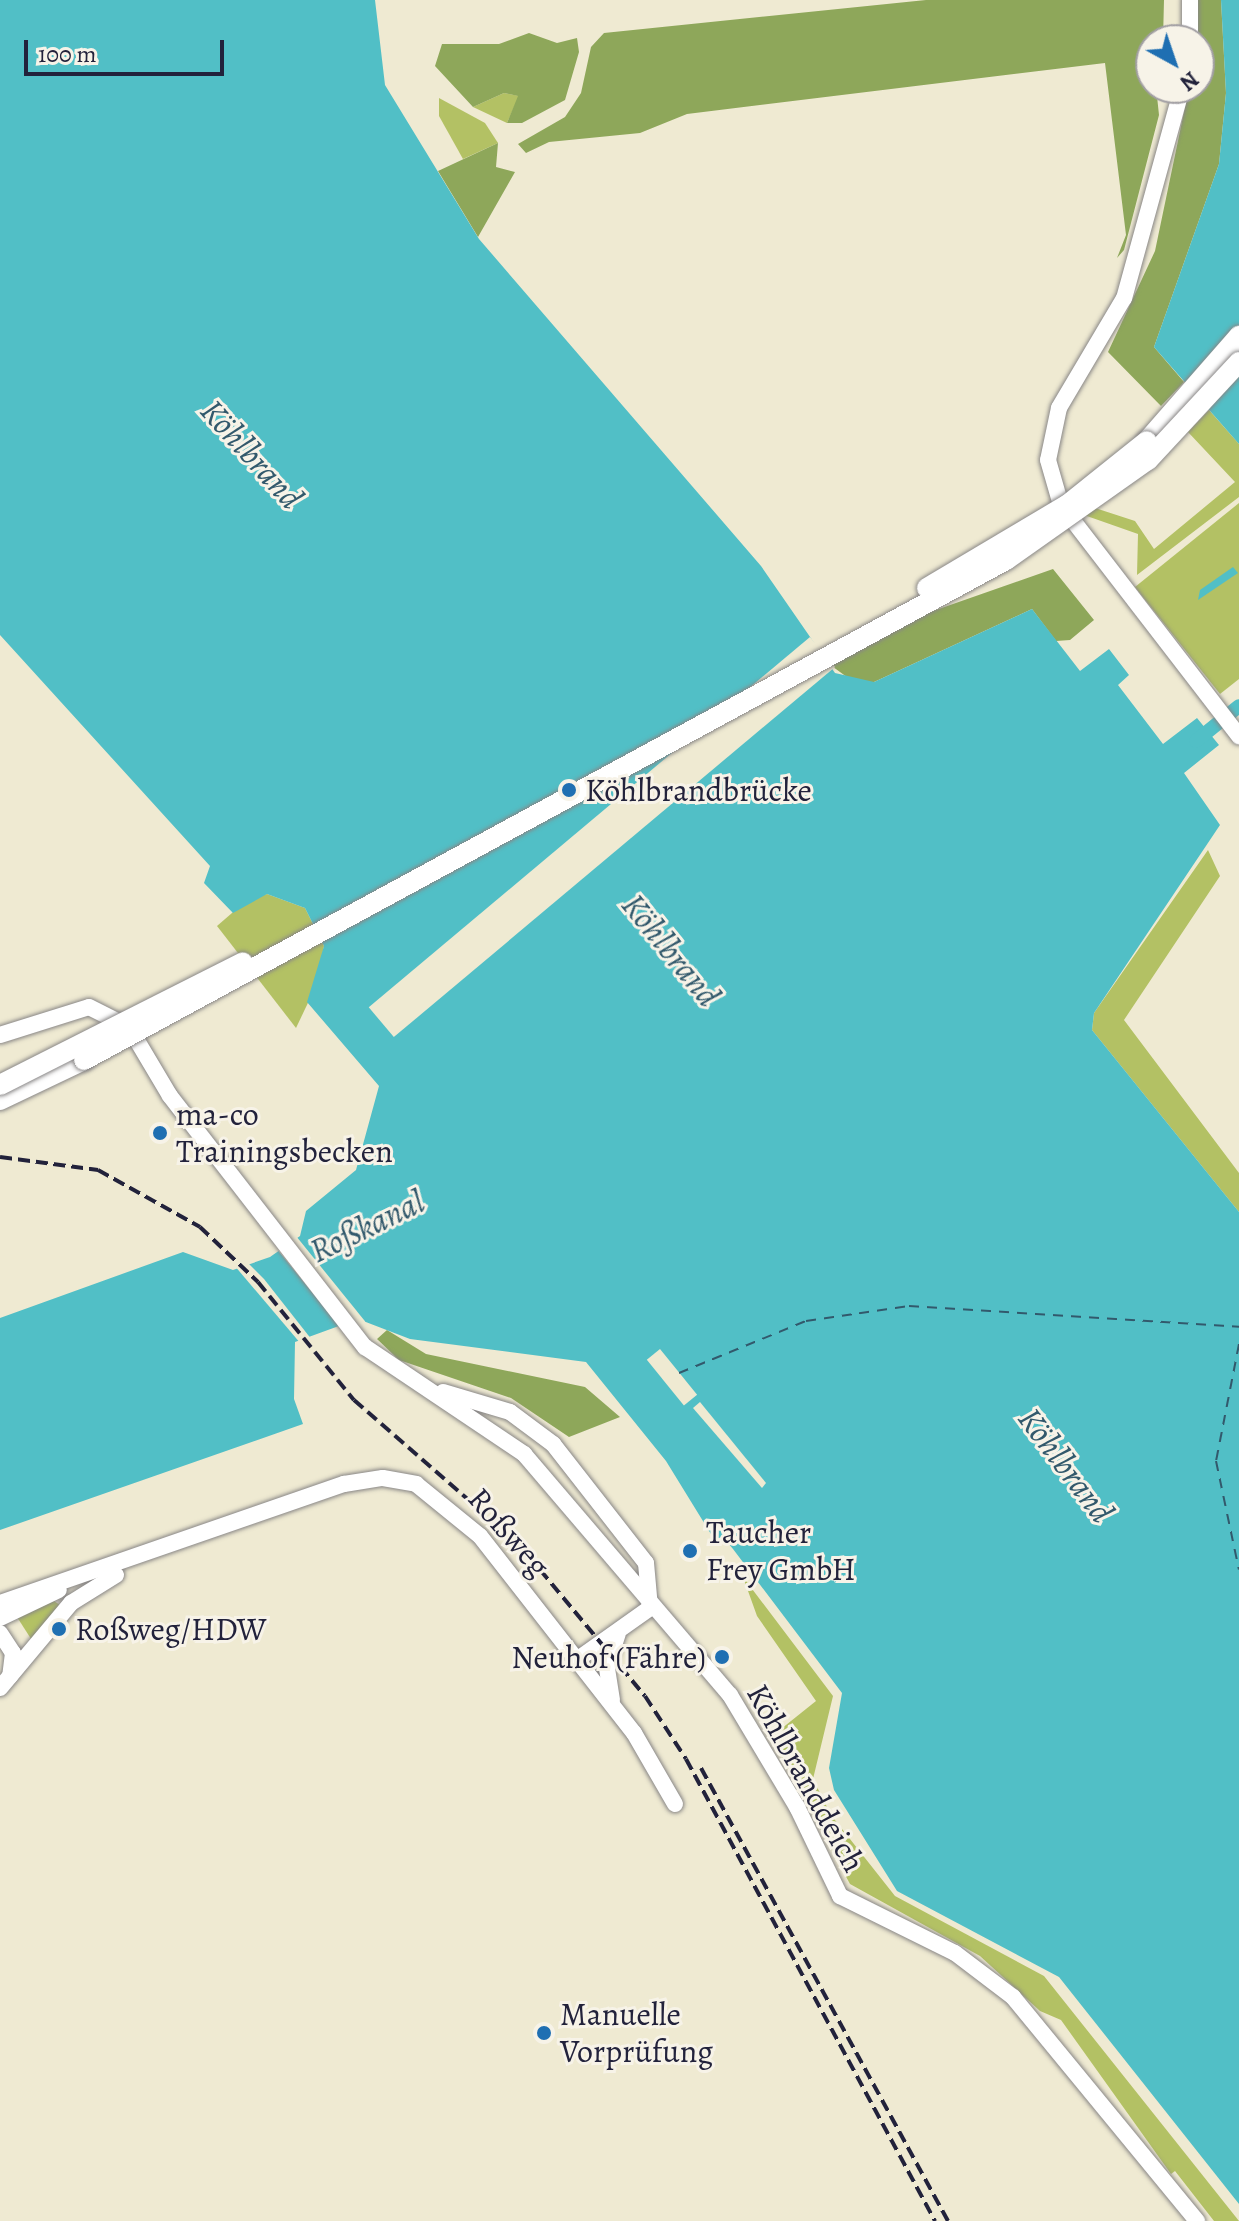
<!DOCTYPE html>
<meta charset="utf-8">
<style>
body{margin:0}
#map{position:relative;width:1239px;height:2221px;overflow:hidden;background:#efead2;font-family:Alegreya,serif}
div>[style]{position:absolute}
.green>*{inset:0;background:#b3c164}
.forest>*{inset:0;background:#8ea75a}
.water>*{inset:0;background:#51bfc6}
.pier>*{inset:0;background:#efead2;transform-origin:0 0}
.canal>*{height:14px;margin:-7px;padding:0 7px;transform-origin:7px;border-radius:7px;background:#51bfc6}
.ferry>*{height:2px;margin-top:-1px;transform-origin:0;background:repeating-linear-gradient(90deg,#32596c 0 10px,transparent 0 18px)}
.roads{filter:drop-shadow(0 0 2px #888686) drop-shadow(0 0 2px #888686)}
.minor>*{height:16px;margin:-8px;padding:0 8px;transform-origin:8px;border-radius:8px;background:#fff}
.major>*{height:20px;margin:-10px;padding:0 10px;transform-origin:10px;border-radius:10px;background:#fff}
.rail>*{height:4px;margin-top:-2px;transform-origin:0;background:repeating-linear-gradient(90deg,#22223b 0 12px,transparent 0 18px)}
.bridges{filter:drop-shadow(0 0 2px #888686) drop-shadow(0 0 2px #888686)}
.major-bridge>*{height:20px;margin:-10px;padding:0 10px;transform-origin:10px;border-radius:10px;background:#fff}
.dots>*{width:22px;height:22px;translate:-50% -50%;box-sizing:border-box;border:4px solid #f7f3e8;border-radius:50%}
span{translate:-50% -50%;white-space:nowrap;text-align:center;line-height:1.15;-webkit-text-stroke:6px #f7f3e8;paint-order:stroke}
.poi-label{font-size:32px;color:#22223b}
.left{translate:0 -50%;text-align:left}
.right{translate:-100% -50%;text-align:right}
.street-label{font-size:32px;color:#22223b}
.water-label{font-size:34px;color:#32596c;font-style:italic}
.north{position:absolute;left:1135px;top:24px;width:80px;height:80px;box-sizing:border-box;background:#f7f3e8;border:2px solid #a29fa3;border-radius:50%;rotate:140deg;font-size:22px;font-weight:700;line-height:32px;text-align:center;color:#22223b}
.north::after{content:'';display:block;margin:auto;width:28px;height:36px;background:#1f6fb2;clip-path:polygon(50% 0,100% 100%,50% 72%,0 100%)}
.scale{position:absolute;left:24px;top:40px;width:200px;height:36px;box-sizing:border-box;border:4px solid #22223b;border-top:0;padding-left:10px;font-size:24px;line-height:28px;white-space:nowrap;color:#22223b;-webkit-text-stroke:6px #f7f3e8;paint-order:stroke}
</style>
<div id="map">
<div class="green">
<i style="clip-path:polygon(504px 93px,519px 96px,507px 123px,473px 107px)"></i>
<i style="clip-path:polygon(439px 98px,485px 123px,498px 143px,463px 159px,439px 116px)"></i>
<i style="clip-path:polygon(1209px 410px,1239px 444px,1239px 497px,1137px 575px,1138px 534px,1084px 515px,1092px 507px,1135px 521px,1154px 549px,1235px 482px,1188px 432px)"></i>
<i style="clip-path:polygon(1239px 503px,1239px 679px,1220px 694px,1135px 587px)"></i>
<i style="clip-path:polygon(1208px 850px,1220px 876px,1124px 1020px,1239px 1173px,1239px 1212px,1092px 1030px,1094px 1013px)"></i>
<i style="clip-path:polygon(267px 894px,305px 908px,324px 946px,316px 986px,296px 1028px,217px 926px,247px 900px)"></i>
<i style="clip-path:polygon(743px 1577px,833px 1696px,813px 1779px,831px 1815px,895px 1896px,1044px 1976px,1239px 2221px,1214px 2221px,1175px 2171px,1171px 2174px,1061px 2020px,1040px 2011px,980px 1956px,850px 1884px,771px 1737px,816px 1701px,757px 1616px)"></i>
<i style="clip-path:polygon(54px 1601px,60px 1605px,33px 1642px,17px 1617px)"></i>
</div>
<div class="forest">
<i style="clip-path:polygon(926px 0,1164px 0,1163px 40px,1151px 40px,1159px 115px,1124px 250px,1117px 258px,1126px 235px,1105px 63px,687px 114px,640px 133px,549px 142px,526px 153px,518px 144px,565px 117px,581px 93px,591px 47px,604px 33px)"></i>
<i style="clip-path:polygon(1193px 0,1221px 0,1226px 93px,1219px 164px,1154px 347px,1184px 382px,1161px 406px,1108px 352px,1155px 251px,1189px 88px,1199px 88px)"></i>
<i style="clip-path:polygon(529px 33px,557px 43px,577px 38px,579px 52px,565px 100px,522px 123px,507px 123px,518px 96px,504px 93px,473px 107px,435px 66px,442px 44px,499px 44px)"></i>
<i style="clip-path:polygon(498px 143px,496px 167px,515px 172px,478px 237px,438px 171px)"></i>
<i style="clip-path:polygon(1053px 569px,1094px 620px,1070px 640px,1056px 641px,1032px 609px,874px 682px,855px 683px,825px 661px,933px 611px)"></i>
<i style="clip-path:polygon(387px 1330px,426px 1354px,585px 1387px,620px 1417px,569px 1437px,511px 1398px,399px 1360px,377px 1339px)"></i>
</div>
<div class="water">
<i style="clip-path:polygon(0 0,375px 0,385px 85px,479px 239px,761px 566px,835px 673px,874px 682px,1032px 609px,1080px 671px,1109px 649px,1129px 675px,1118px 685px,1163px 744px,1197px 718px,1219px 745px,1184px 773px,1220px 825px,1094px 1013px,1092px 1030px,1239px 1212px,1239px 2204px,1059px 1977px,897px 1891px,834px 1790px,829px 1768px,842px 1693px,733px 1549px,723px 1537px,714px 1539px,666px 1461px,586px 1362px,410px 1339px,358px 1319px,295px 1342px,294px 1399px,303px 1424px,0 1530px,0 1318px,183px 1252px,233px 1270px,270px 1257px,300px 1236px,306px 1211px,356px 1170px,379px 1086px,307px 1002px,324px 946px,305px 908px,267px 894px,233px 913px,204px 883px,210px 866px,0 635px)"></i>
<i style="clip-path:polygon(1221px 0,1239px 0,1239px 444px,1154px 347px,1219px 164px,1226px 93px)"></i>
<i style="clip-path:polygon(1233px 567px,1238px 573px,1198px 600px,1200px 590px)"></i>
</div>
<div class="pier">
<i style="left:810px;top:637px;width:39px;height:576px;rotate:50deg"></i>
<i style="left:296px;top:1236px;width:110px;height:23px;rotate:51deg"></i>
<i style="clip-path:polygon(246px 1261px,264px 1279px,312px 1340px,301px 1344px,234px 1265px)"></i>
<i style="left:660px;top:1349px;width:59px;height:17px;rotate:51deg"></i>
<i style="clip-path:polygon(700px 1402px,766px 1483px,762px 1488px,693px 1408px)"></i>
</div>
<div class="canal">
<i style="left:1196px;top:741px;width:55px;rotate:-39.1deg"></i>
</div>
<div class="ferry">
<i style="left:1239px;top:1344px;width:119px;rotate:101.1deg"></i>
<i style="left:1216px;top:1461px;width:111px;rotate:78.1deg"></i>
<i style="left:679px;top:1373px;width:137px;rotate:-22.3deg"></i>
<i style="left:806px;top:1321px;width:104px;rotate:-8.3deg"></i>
<i style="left:909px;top:1306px;width:331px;rotate:3.6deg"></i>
</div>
<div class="roads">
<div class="minor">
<i style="left:1190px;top:0;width:40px;rotate:90deg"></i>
<i style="left:1182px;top:88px;width:218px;rotate:105.4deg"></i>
<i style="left:1124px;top:298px;width:128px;rotate:120.6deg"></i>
<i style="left:1059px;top:408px;width:53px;rotate:101.9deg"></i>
<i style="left:1048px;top:460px;width:47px;rotate:73.9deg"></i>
<i style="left:1061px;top:505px;width:292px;rotate:52.4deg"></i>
<i style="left:0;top:1035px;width:93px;rotate:-17.5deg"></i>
<i style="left:89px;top:1007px;width:45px;rotate:26.6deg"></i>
<i style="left:129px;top:1027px;width:80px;rotate:59.3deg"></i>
<i style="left:170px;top:1096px;width:318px;rotate:52.2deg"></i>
<i style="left:365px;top:1347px;width:192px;rotate:33.9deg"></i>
<i style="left:524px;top:1454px;width:317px;rotate:49.5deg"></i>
<i style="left:730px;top:1695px;width:131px;rotate:59.1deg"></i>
<i style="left:797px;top:1807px;width:99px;rotate:64.2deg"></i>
<i style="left:840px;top:1896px;width:128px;rotate:26.4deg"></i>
<i style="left:955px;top:1953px;width:73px;rotate:37.2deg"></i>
<i style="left:1013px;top:1997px;width:290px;rotate:50.6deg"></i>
<i style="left:443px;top:1392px;width:70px;rotate:16.6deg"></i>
<i style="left:510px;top:1412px;width:54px;rotate:36.7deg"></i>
<i style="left:553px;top:1444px;width:151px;rotate:52deg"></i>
<i style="left:646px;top:1563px;width:45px;rotate:84.9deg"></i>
<i style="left:0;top:1603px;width:364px;rotate:-19.1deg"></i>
<i style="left:344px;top:1484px;width:39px;rotate:-9deg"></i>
<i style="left:383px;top:1478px;width:34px;rotate:10deg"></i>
<i style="left:416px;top:1484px;width:82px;rotate:39.1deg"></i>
<i style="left:480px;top:1536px;width:250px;rotate:52deg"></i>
<i style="left:634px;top:1733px;width:82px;rotate:60deg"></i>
<i style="left:0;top:1618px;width:65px;rotate:-25.4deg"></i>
<i style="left:0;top:1633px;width:24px;rotate:57deg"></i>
<i style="left:13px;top:1653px;width:23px;rotate:97deg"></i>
<i style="left:578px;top:1659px;width:88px;rotate:-35.3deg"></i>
<i style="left:0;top:1688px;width:111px;rotate:-50.1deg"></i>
<i style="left:71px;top:1603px;width:53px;rotate:-31.9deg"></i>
<i style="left:612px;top:1700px;width:33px;rotate:-99deg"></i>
<i style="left:607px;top:1667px;width:35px;rotate:-72deg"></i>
</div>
<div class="major">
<i style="left:1147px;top:441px;width:140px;rotate:-48.8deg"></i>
<i style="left:0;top:1100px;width:93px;rotate:-25.5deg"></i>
</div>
</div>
<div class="rail">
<i style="left:0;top:1157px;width:99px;rotate:7.6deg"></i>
<i style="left:98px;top:1170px;width:117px;rotate:29.2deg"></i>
<i style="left:200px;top:1227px;width:80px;rotate:43.5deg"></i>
<i style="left:258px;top:1282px;width:152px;rotate:50.9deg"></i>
<i style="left:354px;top:1400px;width:216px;rotate:41.1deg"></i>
<i style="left:517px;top:1542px;width:200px;rotate:50.3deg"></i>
<i style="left:645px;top:1696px;width:75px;rotate:56.9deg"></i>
<i style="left:686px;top:1759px;width:525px;rotate:61.68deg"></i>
<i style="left:701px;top:1768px;width:516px;rotate:61.4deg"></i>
</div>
<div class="bridges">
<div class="major-bridge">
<i style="left:927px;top:588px;width:163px;rotate:-30.7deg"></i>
<i style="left:1067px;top:505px;width:102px;rotate:-38.7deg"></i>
<i style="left:84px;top:1060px;width:1049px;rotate:-28.47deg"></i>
<i style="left:1006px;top:560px;width:174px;rotate:-35.2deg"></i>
<i style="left:1148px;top:460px;width:134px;rotate:-47.1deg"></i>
<i style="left:0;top:1085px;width:272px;rotate:-26.8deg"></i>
</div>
</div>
<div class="dots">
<i style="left:569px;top:790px;background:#1f6fb2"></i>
<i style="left:160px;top:1133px;background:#1f6fb2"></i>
<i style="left:690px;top:1551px;background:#1f6fb2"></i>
<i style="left:59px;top:1629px;background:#1f6fb2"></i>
<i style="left:722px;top:1657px;background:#1f6fb2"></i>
<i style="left:544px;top:2033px;background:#1f6fb2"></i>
</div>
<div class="poi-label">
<span class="left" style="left:585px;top:790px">Köhlbrandbrücke</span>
<span class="left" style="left:176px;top:1133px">ma-co<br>Trainingsbecken</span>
<span class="left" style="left:706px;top:1551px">Taucher<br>Frey GmbH</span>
<span class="left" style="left:75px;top:1629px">Roßweg/HDW</span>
<span class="right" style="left:706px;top:1657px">Neuhof (Fähre)</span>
<span class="left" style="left:560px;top:2033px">Manuelle<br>Vorprüfung</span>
</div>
<div class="street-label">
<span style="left:509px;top:1532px;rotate:49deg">Roßweg</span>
<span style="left:806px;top:1778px;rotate:61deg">Köhlbranddeich</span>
</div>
<div class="water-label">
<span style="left:252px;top:454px;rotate:48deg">Köhlbrand</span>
<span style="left:671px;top:950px;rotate:51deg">Köhlbrand</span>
<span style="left:367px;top:1226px;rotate:-26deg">Roßkanal</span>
<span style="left:1066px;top:1465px;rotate:53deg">Köhlbrand</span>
</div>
<div class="north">N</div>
<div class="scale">100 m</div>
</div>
